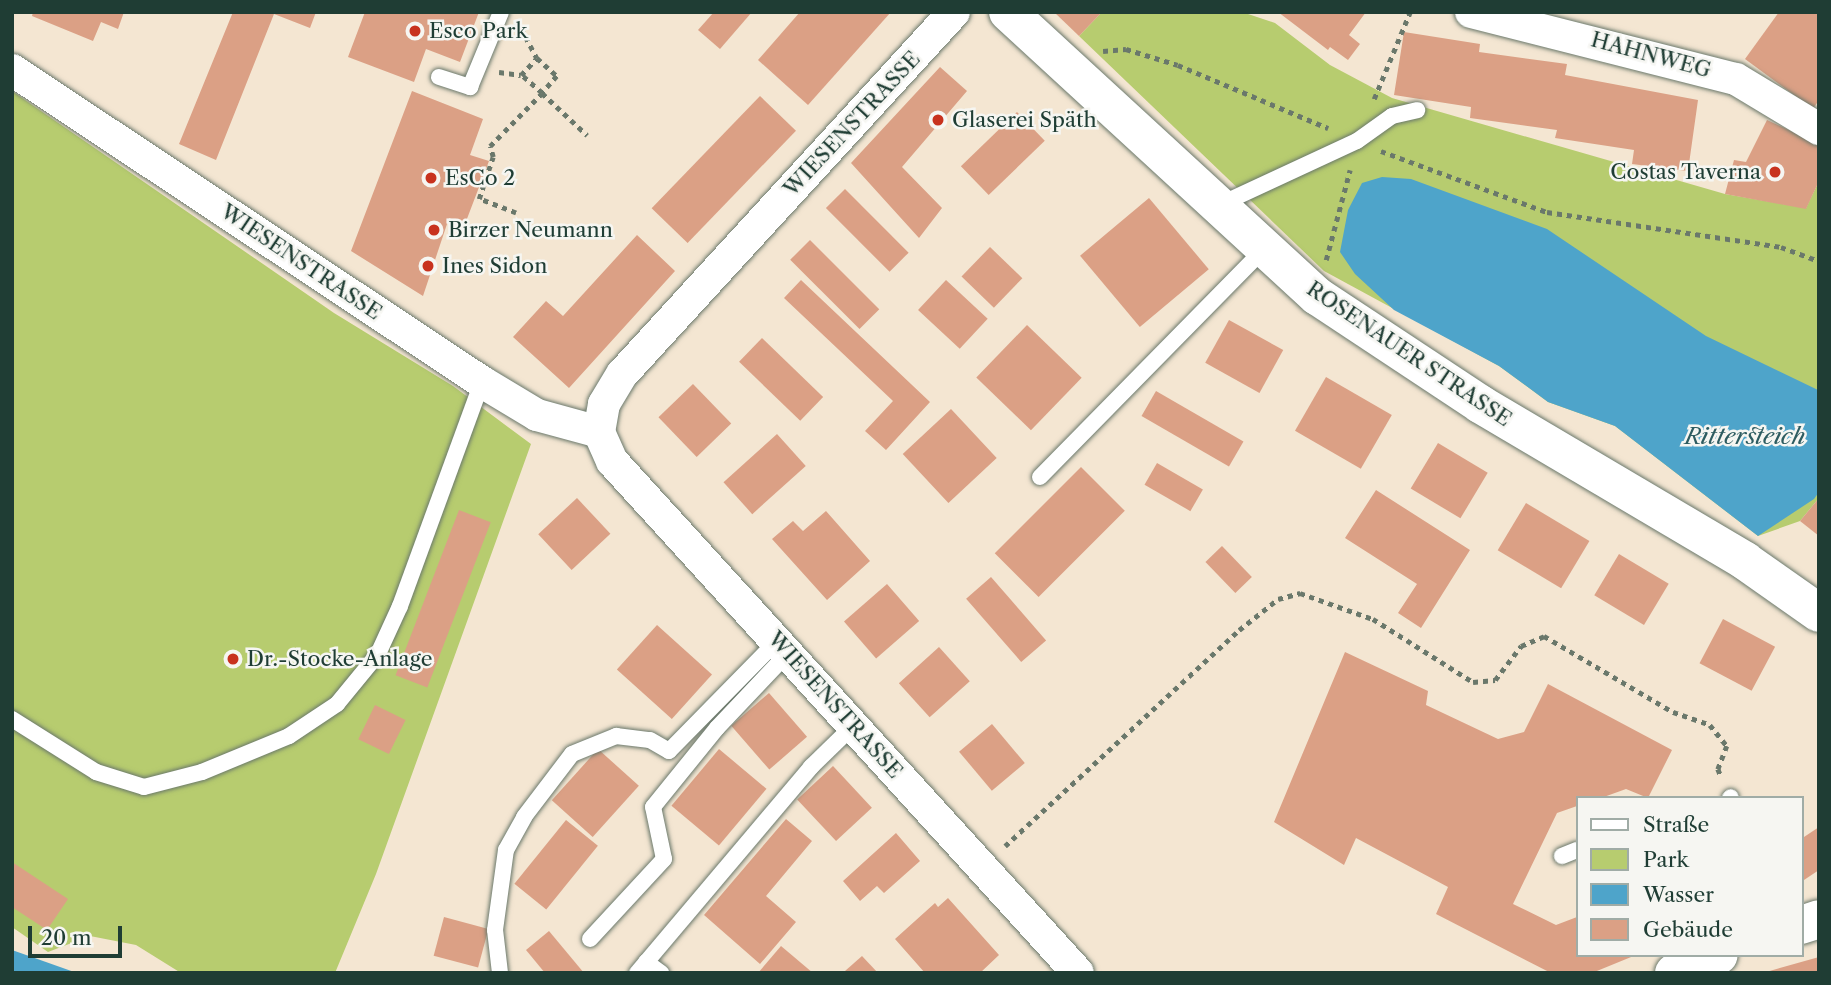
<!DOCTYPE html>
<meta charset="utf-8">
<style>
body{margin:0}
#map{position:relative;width:1831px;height:985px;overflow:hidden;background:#f4e6d2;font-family:"Libre Caslon Text",serif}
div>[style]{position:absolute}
.green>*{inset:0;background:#b7cc6f}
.water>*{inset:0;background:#4ea4ca}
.building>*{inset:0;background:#dba085;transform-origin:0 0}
.path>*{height:4.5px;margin-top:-2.25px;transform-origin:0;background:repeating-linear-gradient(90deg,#6a786b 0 5px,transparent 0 10px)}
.roads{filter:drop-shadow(0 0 2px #6a786b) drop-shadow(0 0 2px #6a786b)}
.lane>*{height:16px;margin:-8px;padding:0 8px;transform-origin:8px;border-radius:8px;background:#fff}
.street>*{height:32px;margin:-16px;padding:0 16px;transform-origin:16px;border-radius:16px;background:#fff}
.secondary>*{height:38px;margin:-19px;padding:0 19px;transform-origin:19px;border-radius:19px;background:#fff}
.dots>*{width:19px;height:19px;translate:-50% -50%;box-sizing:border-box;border:4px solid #f6f6f2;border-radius:50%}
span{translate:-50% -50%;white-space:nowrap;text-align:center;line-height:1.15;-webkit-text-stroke:5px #f6f6f2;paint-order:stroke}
.poi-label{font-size:21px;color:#1f3d34}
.left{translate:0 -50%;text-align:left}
.right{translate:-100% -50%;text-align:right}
.street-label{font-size:21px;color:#1f3d34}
.water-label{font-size:23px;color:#2d5c61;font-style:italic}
.frame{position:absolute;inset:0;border:14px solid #1f3d34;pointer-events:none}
.legend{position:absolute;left:1576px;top:796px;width:228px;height:161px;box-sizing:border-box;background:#f6f6f2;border:2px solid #a0aca6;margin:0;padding:9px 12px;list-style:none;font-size:21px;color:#1f3d34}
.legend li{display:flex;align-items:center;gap:14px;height:35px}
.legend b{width:35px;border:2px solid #a0aca6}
.scale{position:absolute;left:28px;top:926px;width:94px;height:32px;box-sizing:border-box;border:4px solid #1f3d34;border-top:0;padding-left:9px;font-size:21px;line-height:24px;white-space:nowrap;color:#1f3d34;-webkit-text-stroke:5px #f6f6f2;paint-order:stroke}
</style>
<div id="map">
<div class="green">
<i style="clip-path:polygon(1102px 12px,1242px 12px,1275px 23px,1330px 65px,1392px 98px,1725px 194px,1806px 208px,1819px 181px,1819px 498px,1800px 521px,1758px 536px,1615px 426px,1548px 402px,1499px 366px,1324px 271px,1079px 36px)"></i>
<i style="clip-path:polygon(12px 91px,334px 313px,453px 386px,531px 444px,376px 874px,335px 973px,181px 973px,136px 945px,90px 936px,48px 952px,12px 927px)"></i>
</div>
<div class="water">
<i style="clip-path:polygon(1382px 177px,1411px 179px,1547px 229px,1706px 336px,1818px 390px,1819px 492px,1814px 499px,1758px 536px,1615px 426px,1548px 402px,1499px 366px,1394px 310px,1355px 274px,1340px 252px,1348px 210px,1362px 183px)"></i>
<i style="clip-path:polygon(12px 950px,77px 973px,12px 973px)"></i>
</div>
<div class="building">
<i style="clip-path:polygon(33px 12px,124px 12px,118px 29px,101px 22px,93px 41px,32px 16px)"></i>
<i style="clip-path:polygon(233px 12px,316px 12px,310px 28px,274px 14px,216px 160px,179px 144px)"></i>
<i style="clip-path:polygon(365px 12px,479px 12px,460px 62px,426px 49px,414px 82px,348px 57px)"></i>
<i style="clip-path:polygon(714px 12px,752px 12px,720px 49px,698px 30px)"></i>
<i style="clip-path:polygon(800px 12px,891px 12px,808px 105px,758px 60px)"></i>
<i style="clip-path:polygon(1054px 12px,1102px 12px,1079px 36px)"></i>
<i style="clip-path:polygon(1278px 12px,1366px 12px,1349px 35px,1360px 44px,1348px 60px,1330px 47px,1328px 50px)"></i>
<i style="clip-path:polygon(1779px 12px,1819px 13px,1819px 100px,1813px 109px,1745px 59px)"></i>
<i style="clip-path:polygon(1404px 32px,1480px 44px,1479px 52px,1567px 64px,1565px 75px,1698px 100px,1688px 171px,1632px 164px,1634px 150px,1555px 138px,1557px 130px,1470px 118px,1471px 107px,1394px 95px)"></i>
<i style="clip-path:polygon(940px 67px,967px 91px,902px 167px,942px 208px,919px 238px,851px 163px)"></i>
<i style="clip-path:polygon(412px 91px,483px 119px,470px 155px,489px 161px,465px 224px,449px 218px,423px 296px,351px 251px)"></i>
<i style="left:760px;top:96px;width:50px;height:156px;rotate:44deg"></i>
<i style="left:1017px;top:112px;width:40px;height:78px;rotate:46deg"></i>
<i style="clip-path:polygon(1767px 120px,1819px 144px,1819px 181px,1806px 209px,1725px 194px,1734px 160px,1746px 162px)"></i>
<i style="left:845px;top:189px;width:90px;height:27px;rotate:45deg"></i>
<i style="left:1149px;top:198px;width:93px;height:90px;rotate:50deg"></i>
<i style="clip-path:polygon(637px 235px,675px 271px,569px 388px,513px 337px,546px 301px,563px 316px)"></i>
<i style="left:810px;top:240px;width:98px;height:28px;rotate:45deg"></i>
<i style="left:990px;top:247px;width:45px;height:41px;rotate:44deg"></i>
<i style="clip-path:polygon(801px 280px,930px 402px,886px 450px,865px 431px,893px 401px,784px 298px)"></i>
<i style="left:946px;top:280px;width:57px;height:41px;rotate:43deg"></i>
<i style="left:1229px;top:320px;width:62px;height:49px;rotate:29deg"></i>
<i style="left:1027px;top:325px;width:76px;height:73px;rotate:44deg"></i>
<i style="left:762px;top:338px;width:85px;height:33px;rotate:44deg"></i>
<i style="left:1326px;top:377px;width:76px;height:62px;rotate:30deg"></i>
<i style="left:693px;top:384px;width:55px;height:48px;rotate:46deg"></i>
<i style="left:1156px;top:391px;width:101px;height:29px;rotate:30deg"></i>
<i style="left:951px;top:409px;width:67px;height:66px;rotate:47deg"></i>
<i style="left:777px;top:434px;width:43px;height:72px;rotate:48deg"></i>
<i style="left:1438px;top:443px;width:58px;height:53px;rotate:31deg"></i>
<i style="left:1157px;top:463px;width:53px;height:25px;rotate:30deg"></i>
<i style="left:1081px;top:467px;width:62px;height:122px;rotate:45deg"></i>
<i style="clip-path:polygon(1376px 490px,1470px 550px,1421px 628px,1398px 613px,1417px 584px,1345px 538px)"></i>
<i style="left:577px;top:498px;width:49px;height:53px;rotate:47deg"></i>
<i style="clip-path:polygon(1819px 498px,1819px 536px,1800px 521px)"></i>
<i style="left:1526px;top:503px;width:74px;height:55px;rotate:31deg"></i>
<i style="left:459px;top:510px;width:34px;height:177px;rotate:21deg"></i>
<i style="clip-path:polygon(826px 511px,870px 561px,827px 600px,772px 539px,793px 521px,803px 531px)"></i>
<i style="left:1222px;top:546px;width:43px;height:23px;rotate:46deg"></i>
<i style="left:1619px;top:554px;width:58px;height:48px;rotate:31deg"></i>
<i style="left:991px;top:577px;width:84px;height:33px;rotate:49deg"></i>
<i style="left:887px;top:584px;width:49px;height:57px;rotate:49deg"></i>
<i style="left:1723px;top:619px;width:59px;height:50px;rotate:28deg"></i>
<i style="left:657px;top:625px;width:74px;height:60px;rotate:42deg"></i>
<i style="left:939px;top:647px;width:46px;height:54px;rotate:48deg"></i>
<i style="clip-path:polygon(1345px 652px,1428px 691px,1426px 705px,1498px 739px,1524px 732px,1548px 684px,1672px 750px,1648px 798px,1626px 789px,1601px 798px,1577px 798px,1577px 806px,1557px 813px,1513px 904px,1556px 925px,1577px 917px,1577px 955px,1636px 955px,1592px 973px,1551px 973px,1436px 914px,1448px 887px,1356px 838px,1344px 865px,1274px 822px)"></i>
<i style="left:769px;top:693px;width:58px;height:50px;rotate:49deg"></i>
<i style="left:375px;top:705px;width:34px;height:38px;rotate:26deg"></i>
<i style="left:992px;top:724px;width:51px;height:43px;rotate:50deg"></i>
<i style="left:598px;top:749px;width:55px;height:69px;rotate:42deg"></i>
<i style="left:719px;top:749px;width:62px;height:74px;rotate:40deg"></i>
<i style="left:833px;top:766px;width:57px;height:49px;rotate:47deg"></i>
<i style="clip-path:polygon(786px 819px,812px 841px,766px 896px,796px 922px,760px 964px,704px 915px)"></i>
<i style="left:566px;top:820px;width:41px;height:82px;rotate:39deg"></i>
<i style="clip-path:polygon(1819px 827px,1819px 870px,1801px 882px,1801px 839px)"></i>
<i style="clip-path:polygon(896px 833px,920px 861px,884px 893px,877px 886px,860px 901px,843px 881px)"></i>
<i style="clip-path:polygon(12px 862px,68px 899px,47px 930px,12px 907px)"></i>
<i style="clip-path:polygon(948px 898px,999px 955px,980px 973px,925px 973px,895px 939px,935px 903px,938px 907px)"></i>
<i style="left:444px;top:917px;width:46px;height:40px;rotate:15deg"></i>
<i style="clip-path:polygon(549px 931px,584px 973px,545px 973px,526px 950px)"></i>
<i style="clip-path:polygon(781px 946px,813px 973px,758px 973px)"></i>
<i style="clip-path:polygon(862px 956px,878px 973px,845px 971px)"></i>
<i style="clip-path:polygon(1819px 957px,1819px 973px,1766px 973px,1766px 972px)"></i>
</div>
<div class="path">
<i style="left:521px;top:28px;width:34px;rotate:62deg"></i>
<i style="left:537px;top:58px;width:27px;rotate:42deg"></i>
<i style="left:557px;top:76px;width:23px;rotate:131deg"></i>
<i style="left:542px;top:93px;width:62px;rotate:43deg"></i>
<i style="left:1103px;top:51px;width:23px;rotate:-5deg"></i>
<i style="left:1126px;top:49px;width:54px;rotate:17.1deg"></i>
<i style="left:1178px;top:65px;width:163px;rotate:22.8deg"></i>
<i style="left:499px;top:72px;width:22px;rotate:8deg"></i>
<i style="left:1374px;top:99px;width:94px;rotate:-67.5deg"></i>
<i style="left:1381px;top:151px;width:177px;rotate:20.2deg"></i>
<i style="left:1547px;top:212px;width:237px;rotate:8.5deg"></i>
<i style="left:1781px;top:247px;width:40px;rotate:20.2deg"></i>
<i style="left:516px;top:213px;width:40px;rotate:-159deg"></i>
<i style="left:479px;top:199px;width:44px;rotate:-71.6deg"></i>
<i style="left:493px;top:157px;width:11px;rotate:-105deg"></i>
<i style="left:490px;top:146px;width:74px;rotate:-45.5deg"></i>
<i style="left:542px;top:93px;width:28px;rotate:-139deg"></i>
<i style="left:521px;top:75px;width:23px;rotate:-47deg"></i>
<i style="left:1326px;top:260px;width:93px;rotate:-75.1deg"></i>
<i style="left:1005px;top:846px;width:318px;rotate:-42.7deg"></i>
<i style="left:1239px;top:630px;width:50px;rotate:-38.5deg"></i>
<i style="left:1278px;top:599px;width:23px;rotate:-15deg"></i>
<i style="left:1300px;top:593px;width:77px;rotate:19.6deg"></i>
<i style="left:1373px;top:619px;width:118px;rotate:32.2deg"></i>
<i style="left:1473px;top:682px;width:22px;rotate:-5deg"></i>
<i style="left:1495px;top:680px;width:43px;rotate:-52.6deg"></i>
<i style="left:1521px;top:646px;width:25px;rotate:-23deg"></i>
<i style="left:1544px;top:636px;width:150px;rotate:30.5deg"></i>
<i style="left:1673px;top:712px;width:39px;rotate:19deg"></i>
<i style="left:1710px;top:725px;width:27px;rotate:51deg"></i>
<i style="left:1727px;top:746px;width:25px;rotate:111deg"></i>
<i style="left:1718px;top:769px;width:8px;rotate:67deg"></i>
</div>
<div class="roads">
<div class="lane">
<i style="left:439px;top:77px;width:33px;rotate:18deg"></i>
<i style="left:470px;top:87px;width:81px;rotate:-67.5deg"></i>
<i style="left:1219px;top:205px;width:152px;rotate:-24.9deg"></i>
<i style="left:1357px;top:141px;width:43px;rotate:-35.5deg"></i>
<i style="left:1392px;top:116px;width:26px;rotate:-13deg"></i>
<i style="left:1040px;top:477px;width:320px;rotate:-45.5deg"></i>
<i style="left:12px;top:719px;width:99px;rotate:32.2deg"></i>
<i style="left:96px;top:772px;width:50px;rotate:17.4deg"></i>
<i style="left:144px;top:787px;width:60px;rotate:-14.5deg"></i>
<i style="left:202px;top:772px;width:94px;rotate:-22.5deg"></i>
<i style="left:289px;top:736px;width:58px;rotate:-33.7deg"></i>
<i style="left:337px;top:704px;width:65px;rotate:-50.6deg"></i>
<i style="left:378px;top:654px;width:53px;rotate:-65.4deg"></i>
<i style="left:400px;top:606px;width:239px;rotate:-69.9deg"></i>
<i style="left:1730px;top:798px;width:1px;rotate:-45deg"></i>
<i style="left:1562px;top:856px;width:16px;rotate:-22deg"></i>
<i style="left:590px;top:939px;width:109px;rotate:-47.2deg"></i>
<i style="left:664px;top:859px;width:53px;rotate:-101.9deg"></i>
<i style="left:653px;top:807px;width:102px;rotate:-51deg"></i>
<i style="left:717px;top:728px;width:103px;rotate:-46.6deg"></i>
<i style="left:646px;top:962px;width:19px;rotate:36deg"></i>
<i style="left:500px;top:973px;width:43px;rotate:-96.6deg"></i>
<i style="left:495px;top:930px;width:81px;rotate:-82.2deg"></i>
<i style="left:506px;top:850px;width:38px;rotate:-61deg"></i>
<i style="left:524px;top:817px;width:79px;rotate:-52.7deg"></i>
<i style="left:572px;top:754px;width:48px;rotate:-22.2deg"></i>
<i style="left:616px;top:736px;width:34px;rotate:7deg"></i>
<i style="left:650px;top:740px;width:22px;rotate:30deg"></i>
<i style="left:669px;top:751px;width:154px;rotate:-45.5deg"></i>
<i style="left:637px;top:973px;width:270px;rotate:-49.8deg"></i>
<i style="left:811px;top:767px;width:60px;rotate:-44.3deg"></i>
</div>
<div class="street">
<i style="left:954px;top:12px;width:491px;rotate:132.5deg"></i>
<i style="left:622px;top:374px;width:35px;rotate:121deg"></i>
<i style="left:604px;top:404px;width:28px;rotate:100deg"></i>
<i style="left:599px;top:432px;width:32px;rotate:66deg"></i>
<i style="left:612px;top:461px;width:692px;rotate:47.69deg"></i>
<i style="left:1471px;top:12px;width:273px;rotate:14.2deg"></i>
<i style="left:1736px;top:79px;width:97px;rotate:31.1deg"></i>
<i style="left:12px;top:70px;width:564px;rotate:33.58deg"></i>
<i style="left:482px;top:382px;width:64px;rotate:31deg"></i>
<i style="left:537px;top:415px;width:64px;rotate:15.3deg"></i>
</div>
<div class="secondary">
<i style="left:1008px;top:12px;width:420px;rotate:42.6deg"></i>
<i style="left:1317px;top:296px;width:196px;rotate:33.5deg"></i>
<i style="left:1480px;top:404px;width:308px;rotate:30.6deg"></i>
<i style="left:1745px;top:561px;width:90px;rotate:35.1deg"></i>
<i style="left:1801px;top:925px;width:19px;rotate:-18deg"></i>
<i style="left:1674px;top:973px;width:48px;rotate:-21.8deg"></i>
</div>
</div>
<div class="dots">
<i style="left:415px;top:31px;background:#c8321e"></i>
<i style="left:938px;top:120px;background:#c8321e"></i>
<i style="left:1775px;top:172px;background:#c8321e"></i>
<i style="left:431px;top:178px;background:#c8321e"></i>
<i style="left:434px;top:230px;background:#c8321e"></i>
<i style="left:428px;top:266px;background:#c8321e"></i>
<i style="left:233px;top:659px;background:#c8321e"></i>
</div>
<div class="poi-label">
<span class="left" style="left:429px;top:31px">Esco Park</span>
<span class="left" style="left:952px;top:120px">Glaserei Späth</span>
<span class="right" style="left:1761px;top:172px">Costas Taverna</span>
<span class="left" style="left:445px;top:178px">EsCo 2</span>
<span class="left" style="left:448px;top:230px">Birzer Neumann</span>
<span class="left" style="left:442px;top:266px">Ines Sidon</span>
<span class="left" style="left:247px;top:659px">Dr.-Stocke-Anlage</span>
</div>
<div class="street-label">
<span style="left:1651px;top:55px;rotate:15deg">HAHNWEG</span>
<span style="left:852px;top:124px;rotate:-47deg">WIESENSTRASSE</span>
<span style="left:301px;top:262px;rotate:34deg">WIESENSTRASSE</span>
<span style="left:1409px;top:354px;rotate:34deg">ROSENAUER STRASSE</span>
<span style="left:835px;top:705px;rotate:48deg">WIESENSTRASSE</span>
</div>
<div class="water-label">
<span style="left:1745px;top:436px">Rittersteich</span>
</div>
<div class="frame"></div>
<ul class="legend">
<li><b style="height:9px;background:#fff"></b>Straße</li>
<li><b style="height:19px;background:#b7cc6f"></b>Park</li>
<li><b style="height:19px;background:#4ea4ca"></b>Wasser</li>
<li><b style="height:19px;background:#dba085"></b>Gebäude</li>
</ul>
<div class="scale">20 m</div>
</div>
